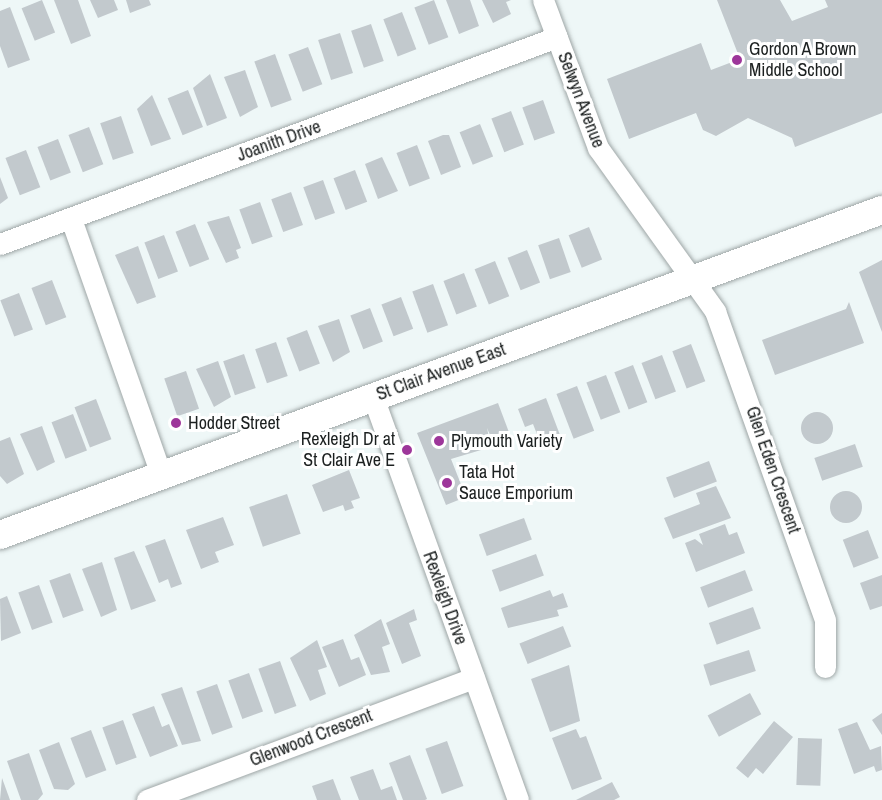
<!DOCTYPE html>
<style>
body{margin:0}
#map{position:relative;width:882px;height:800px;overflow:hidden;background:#eef7f7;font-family:"Archivo Narrow",sans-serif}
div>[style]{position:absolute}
.building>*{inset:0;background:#c2c9cd;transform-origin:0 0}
.round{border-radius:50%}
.roads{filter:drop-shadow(0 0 2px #9ea6a6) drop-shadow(0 0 2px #9ea6a6)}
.street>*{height:21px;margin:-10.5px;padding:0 10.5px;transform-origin:10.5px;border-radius:10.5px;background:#fff}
.secondary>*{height:28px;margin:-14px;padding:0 14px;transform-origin:14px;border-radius:14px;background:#fff}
.dots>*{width:16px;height:16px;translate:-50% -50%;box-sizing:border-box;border:3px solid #fff;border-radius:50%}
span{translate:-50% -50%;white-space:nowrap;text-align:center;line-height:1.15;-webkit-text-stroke:6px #fff;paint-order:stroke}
.poi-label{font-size:18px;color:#1c2020}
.left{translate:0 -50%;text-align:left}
.right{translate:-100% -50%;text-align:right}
.street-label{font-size:18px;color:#1c2020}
</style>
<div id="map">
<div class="building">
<i style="left:42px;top:0;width:35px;height:22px;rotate:68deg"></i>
<i style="clip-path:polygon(54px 0,78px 0,91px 36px,71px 44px)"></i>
<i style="clip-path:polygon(90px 0,114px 0,118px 10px,98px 18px)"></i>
<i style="clip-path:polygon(126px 0,149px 0,151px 5px,130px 13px)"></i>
<i style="left:434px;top:0;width:40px;height:21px;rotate:69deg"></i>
<i style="clip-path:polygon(446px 0,470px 0,479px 26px,459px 34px)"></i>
<i style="clip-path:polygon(482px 0,511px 0,506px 2px,511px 14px,493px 23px)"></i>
<i style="clip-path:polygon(717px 0,780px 0,792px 21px,828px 7px,825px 0,882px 0,882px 113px,795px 147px,792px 138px,748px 118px,716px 136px,703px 130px,696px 113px,629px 139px,607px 79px,701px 43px,711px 70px,740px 59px)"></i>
<i style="clip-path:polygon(10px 7px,30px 60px,8px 68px,0 46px,0 11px)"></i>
<i style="left:402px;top:12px;width:40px;height:20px;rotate:69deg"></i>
<i style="left:371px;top:24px;width:39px;height:21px;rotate:71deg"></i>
<i style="left:340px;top:33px;width:42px;height:23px;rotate:72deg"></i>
<i style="left:308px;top:47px;width:40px;height:21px;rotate:69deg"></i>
<i style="left:275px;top:54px;width:49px;height:22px;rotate:70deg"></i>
<i style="clip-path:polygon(245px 70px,258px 107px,240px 117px,224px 77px)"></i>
<i style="clip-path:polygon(210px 74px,227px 118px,207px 126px,193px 88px)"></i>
<i style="left:188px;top:90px;width:40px;height:22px;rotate:68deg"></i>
<i style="clip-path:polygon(152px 95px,171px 139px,151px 146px,137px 109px)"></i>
<i style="left:543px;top:100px;width:35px;height:22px;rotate:70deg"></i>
<i style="left:511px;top:111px;width:36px;height:21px;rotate:69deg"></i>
<i style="left:121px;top:116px;width:39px;height:22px;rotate:71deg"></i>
<i style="left:480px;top:124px;width:35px;height:22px;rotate:68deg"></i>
<i style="left:89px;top:127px;width:40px;height:22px;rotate:69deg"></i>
<i style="clip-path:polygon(443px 135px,449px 135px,461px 167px,441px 175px,428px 141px)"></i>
<i style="left:58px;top:139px;width:36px;height:22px;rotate:69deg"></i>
<i style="left:417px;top:145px;width:36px;height:22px;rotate:69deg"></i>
<i style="left:26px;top:150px;width:40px;height:22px;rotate:69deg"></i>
<i style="clip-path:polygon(382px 157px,398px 191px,378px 199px,365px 164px)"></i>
<i style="left:355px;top:170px;width:34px;height:23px;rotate:69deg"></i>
<i style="clip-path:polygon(0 177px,8px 198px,0 204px)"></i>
<i style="left:323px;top:180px;width:35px;height:21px;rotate:70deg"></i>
<i style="left:291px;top:192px;width:35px;height:21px;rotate:70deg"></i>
<i style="left:260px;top:202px;width:37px;height:22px;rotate:70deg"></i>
<i style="clip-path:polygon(229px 216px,241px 248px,236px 250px,239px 258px,226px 263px,207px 222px)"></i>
<i style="left:195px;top:224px;width:38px;height:21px;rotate:68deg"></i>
<i style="left:589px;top:227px;width:35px;height:22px;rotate:68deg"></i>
<i style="left:164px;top:235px;width:39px;height:21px;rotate:69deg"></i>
<i style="left:559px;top:238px;width:36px;height:22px;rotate:71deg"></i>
<i style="clip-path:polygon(138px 246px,156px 297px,137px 304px,115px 255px)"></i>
<i style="left:527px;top:250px;width:35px;height:21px;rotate:68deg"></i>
<i style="clip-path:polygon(882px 260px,882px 332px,859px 272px)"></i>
<i style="left:495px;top:261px;width:38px;height:22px;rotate:68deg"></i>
<i style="left:464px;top:273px;width:36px;height:22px;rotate:69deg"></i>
<i style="left:52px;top:280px;width:40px;height:22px;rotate:69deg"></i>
<i style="left:433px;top:284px;width:44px;height:22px;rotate:70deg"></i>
<i style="left:19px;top:293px;width:39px;height:20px;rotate:69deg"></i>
<i style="left:401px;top:297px;width:34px;height:21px;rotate:69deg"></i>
<i style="clip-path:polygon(849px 302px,864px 343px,775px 375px,762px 340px,846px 309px)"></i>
<i style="left:370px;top:308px;width:36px;height:21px;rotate:69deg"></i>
<i style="clip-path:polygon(339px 319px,350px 352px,333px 362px,318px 326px)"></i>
<i style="left:307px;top:330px;width:36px;height:22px;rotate:69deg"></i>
<i style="left:276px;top:342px;width:36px;height:22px;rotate:71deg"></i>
<i style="left:691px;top:344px;width:40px;height:20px;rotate:69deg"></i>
<i style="left:244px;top:354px;width:36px;height:22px;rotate:71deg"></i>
<i style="left:662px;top:355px;width:39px;height:22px;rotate:69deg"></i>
<i style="clip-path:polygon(218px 361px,231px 397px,214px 407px,196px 369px)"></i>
<i style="left:633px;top:365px;width:40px;height:20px;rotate:69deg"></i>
<i style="left:186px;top:371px;width:40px;height:23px;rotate:71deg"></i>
<i style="left:606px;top:375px;width:40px;height:21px;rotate:69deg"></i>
<i style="left:577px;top:386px;width:48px;height:22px;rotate:69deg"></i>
<i style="clip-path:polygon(546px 398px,560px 435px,540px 442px,533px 424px,525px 427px,518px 409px)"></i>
<i style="left:96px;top:399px;width:43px;height:23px;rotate:69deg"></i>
<i style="clip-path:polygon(498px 403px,510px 435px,493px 442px,487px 428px,491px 447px,451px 459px,466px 497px,446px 505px,417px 433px)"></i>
<i class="round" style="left:801px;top:412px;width:32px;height:32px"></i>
<i style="left:73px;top:414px;width:39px;height:23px;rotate:69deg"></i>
<i style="clip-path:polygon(42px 426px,55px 462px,37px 471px,20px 434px)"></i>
<i style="clip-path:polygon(10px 437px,24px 474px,7px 484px,0 476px,0 441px)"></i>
<i style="left:855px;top:444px;width:24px;height:43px;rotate:71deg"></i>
<i style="left:709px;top:461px;width:22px;height:46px;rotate:69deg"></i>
<i style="clip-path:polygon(349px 470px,360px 498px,351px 501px,354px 508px,345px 511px,343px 505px,323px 512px,312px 485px)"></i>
<i style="clip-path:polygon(716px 486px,731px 518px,673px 539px,664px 518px,700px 504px,696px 493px)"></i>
<i class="round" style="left:830px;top:491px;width:32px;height:32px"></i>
<i style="left:287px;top:494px;width:42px;height:40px;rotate:71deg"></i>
<i style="clip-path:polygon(223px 517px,234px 545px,215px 552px,219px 562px,201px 569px,186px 530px)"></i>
<i style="left:524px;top:518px;width:23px;height:48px;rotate:70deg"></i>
<i style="clip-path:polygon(725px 524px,729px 535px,737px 532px,745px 553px,696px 572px,685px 543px,695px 539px,703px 545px,699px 534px)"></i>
<i style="left:868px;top:530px;width:30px;height:27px;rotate:69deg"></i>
<i style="clip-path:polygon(165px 539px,182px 584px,171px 588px,168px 579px,159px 583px,145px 546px)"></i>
<i style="clip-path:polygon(134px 551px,156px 601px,131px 610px,114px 558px)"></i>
<i style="left:536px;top:554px;width:23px;height:47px;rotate:70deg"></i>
<i style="clip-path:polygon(102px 562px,117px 610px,101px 617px,82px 569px)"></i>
<i style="left:745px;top:570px;width:22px;height:48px;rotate:69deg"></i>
<i style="left:70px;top:573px;width:40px;height:22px;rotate:70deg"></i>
<i style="clip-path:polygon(882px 575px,882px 606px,870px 610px,860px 583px)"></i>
<i style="left:39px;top:585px;width:40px;height:22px;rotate:70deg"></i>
<i style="clip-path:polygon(550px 590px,553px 597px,563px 593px,568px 607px,557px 610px,559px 616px,508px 628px,501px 608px)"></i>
<i style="clip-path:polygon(7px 596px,21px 633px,1px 641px,0 599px)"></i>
<i style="left:753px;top:607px;width:23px;height:47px;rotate:70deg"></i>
<i style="clip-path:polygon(414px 609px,417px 620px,409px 623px,421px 656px,402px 664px,386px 623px)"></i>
<i style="clip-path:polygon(381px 619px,390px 644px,382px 647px,390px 672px,371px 675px,354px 635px)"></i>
<i style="left:563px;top:626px;width:22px;height:47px;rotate:68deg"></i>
<i style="clip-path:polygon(343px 639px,351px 660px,359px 657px,366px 675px,339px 687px,322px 647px)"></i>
<i style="clip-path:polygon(317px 640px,327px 667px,318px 670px,326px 694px,310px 701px,290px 658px)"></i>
<i style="left:749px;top:650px;width:22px;height:48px;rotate:72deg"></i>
<i style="left:280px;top:661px;width:48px;height:23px;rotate:70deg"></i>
<i style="clip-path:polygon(569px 665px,580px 721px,550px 732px,531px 679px)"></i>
<i style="left:249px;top:673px;width:41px;height:22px;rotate:70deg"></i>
<i style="left:217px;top:684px;width:46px;height:22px;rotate:70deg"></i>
<i style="clip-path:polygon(182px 687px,201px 741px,182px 745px,161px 694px)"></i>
<i style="left:750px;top:693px;width:24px;height:48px;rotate:62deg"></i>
<i style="clip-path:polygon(154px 706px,162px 727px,169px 724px,178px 746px,150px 757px,132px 714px)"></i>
<i style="clip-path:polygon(882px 713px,882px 735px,872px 720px)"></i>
<i style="left:123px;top:720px;width:40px;height:22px;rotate:70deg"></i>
<i style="clip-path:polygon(774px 721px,793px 737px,763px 774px,756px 768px,748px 778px,736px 768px)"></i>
<i style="clip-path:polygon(857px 722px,870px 750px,881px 746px,882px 770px,876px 772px,874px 766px,854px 774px,838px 729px)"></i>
<i style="clip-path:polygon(576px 729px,580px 738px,586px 736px,602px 779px,572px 790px,552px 738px)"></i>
<i style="left:91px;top:730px;width:43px;height:22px;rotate:69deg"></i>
<i style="left:798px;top:738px;width:24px;height:47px;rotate:2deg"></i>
<i style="left:447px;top:741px;width:48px;height:23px;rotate:70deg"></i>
<i style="clip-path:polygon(59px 742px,75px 784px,68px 790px,54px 789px,39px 750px)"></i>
<i style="clip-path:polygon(29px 753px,43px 794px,38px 800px,21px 800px,7px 761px)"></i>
<i style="clip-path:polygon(410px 755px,427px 799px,425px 800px,403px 800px,389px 763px)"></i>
<i style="clip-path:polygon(373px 769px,381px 790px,392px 786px,397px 800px,359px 800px,350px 777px)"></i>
<i style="clip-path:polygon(2px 778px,10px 800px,0 800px)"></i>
<i style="clip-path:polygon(333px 779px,341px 800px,317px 800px,312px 786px)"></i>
<i style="clip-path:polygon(612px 782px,620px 797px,614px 800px,576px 800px)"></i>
</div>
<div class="roads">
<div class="street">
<i style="left:543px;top:0;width:158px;rotate:69.6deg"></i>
<i style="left:598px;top:148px;width:201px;rotate:54.3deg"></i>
<i style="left:715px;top:311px;width:328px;rotate:70.4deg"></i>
<i style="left:825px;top:620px;width:47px;rotate:90deg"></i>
<i style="left:71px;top:219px;width:270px;rotate:70.6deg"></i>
<i style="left:0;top:244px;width:594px;rotate:-20.39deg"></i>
<i style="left:373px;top:397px;width:428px;rotate:70.2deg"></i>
<i style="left:147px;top:800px;width:349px;rotate:-20.5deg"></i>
</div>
<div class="secondary">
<i style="left:0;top:535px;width:940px;rotate:-20.23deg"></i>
</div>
</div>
<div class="dots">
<i style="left:737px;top:60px;background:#9d369a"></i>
<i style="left:176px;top:423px;background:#9d369a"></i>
<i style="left:439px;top:441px;background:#9d369a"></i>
<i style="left:407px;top:450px;background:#9d369a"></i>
<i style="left:447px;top:483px;background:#9d369a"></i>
</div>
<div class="poi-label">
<span class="left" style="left:749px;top:60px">Gordon A Brown<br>Middle School</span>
<span class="left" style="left:188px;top:423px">Hodder Street</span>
<span class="right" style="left:395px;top:450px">Rexleigh Dr at<br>St Clair Ave E</span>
<span class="left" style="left:451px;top:441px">Plymouth Variety</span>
<span class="left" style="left:459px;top:483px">Tata Hot<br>Sauce Emporium</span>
</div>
<div class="street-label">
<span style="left:581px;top:100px;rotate:69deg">Selwyn Avenue</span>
<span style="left:279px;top:141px;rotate:-20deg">Joanith Drive</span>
<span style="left:441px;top:372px;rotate:-20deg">St Clair Avenue East</span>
<span style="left:773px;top:470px;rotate:71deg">Glen Eden Crescent</span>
<span style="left:445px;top:598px;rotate:70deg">Rexleigh Drive</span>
<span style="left:311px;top:738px;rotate:-21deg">Glenwood Crescent</span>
</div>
</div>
